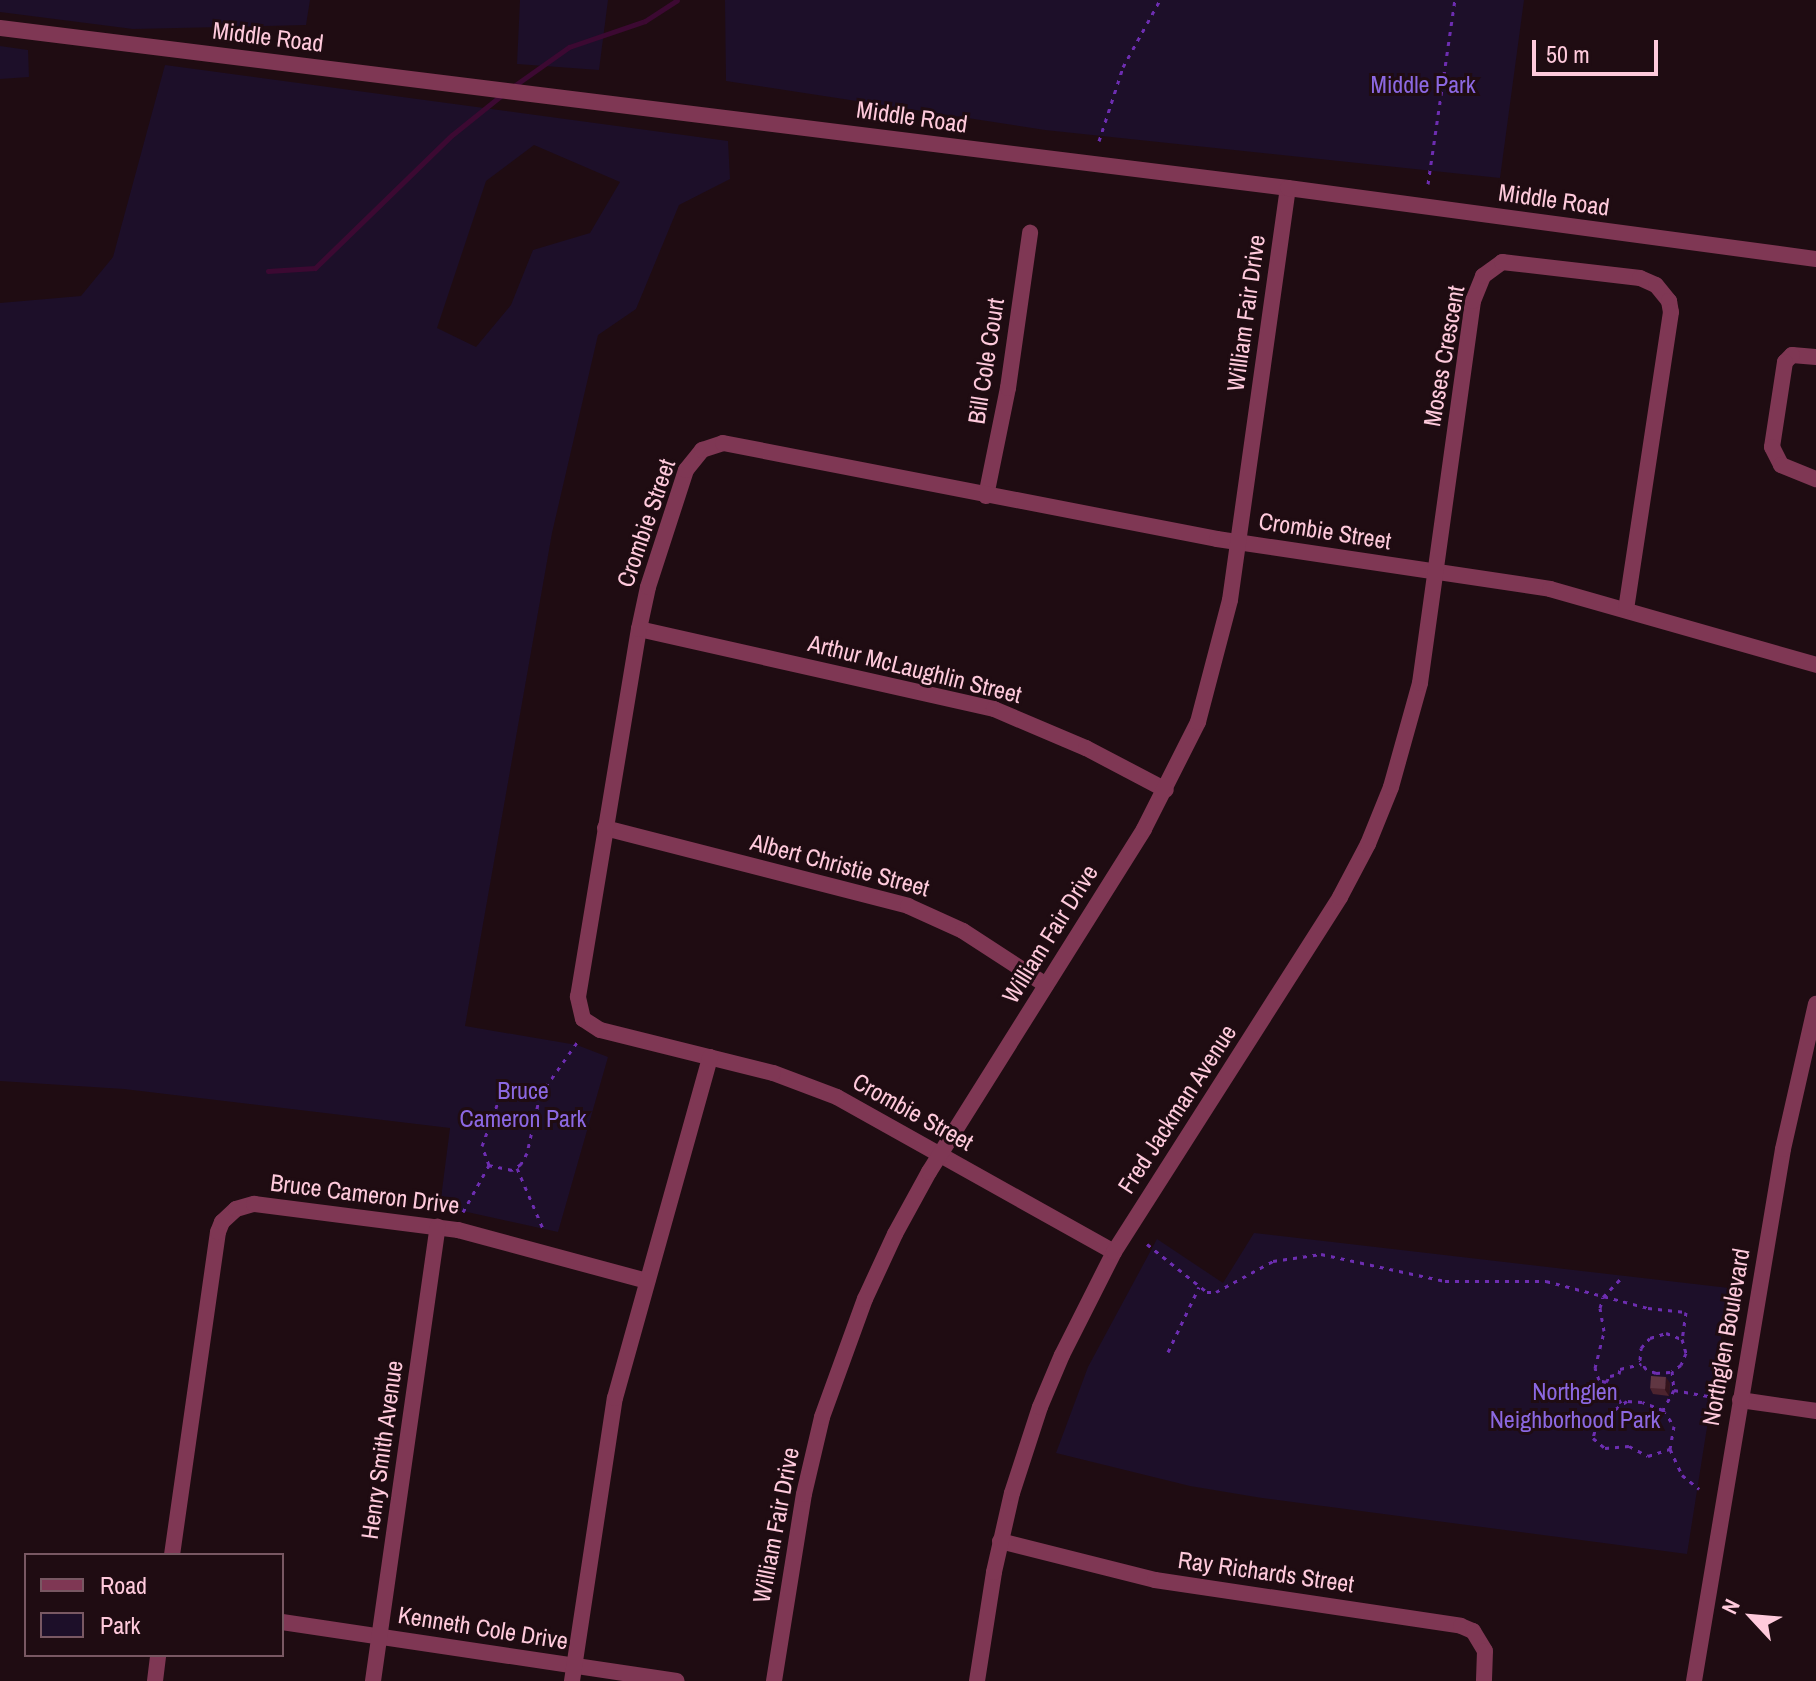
<!DOCTYPE html>
<style>
body{margin:0}
#map{position:relative;width:1816px;height:1681px;overflow:hidden;background:#1f0c12;font-family:"Archivo Narrow",sans-serif}
div>[style]{position:absolute}
.green>*{inset:0;background:#1d0f29}
.stream>*{height:5px;margin:-2.5px;padding:0 2.5px;transform-origin:2.5px;border-radius:2.5px;background:#3c0932}
.path>*{height:3px;margin-top:-1.5px;transform-origin:0;background:repeating-linear-gradient(90deg,#6d2db1 0 4px,transparent 0 10px)}
.minor>*{height:16px;margin:-8px;padding:0 8px;transform-origin:8px;border-radius:8px;background:#7f3754}
.tertiary>*{height:16px;margin:-8px;padding:0 8px;transform-origin:8px;border-radius:8px;background:#7f3754}
.wall>*{inset:0;background:#4d242f}
.shaded-wall>*{inset:0;background:#33131c}
.building>*{inset:0;background:#603642;transform-origin:0 0}
span{translate:-50% -50%;white-space:nowrap;text-align:center;line-height:1.15;-webkit-text-stroke:6px #1f0c12;paint-order:stroke}
.street-label{font-size:24px;color:#ffcadc}
.park-label{font-size:24px;color:#8c68e2}
.legend{position:absolute;left:24px;top:1553px;width:260px;height:104px;box-sizing:border-box;background:#1f0c12;border:2px solid #795863;margin:0;padding:10px 14px;list-style:none;font-size:24px;color:#ffcadc}
.legend li{display:flex;align-items:center;gap:16px;height:40px}
.legend b{width:40px;border:2px solid #795863}
.north{position:absolute;left:1712px;top:1577px;width:80px;height:80px;-webkit-text-stroke:6px #1f0c12;paint-order:stroke;rotate:296deg;font-size:22px;font-weight:700;line-height:32px;text-align:center;color:#ffcadc}
.north::after{content:'';display:block;margin:auto;width:28px;height:36px;background:#ffcadc;clip-path:polygon(50% 0,100% 100%,50% 72%,0 100%)}
.scale{position:absolute;left:1532px;top:40px;width:126px;height:36px;box-sizing:border-box;border:4px solid #ffcadc;border-top:0;padding-left:10px;font-size:24px;line-height:28px;white-space:nowrap;color:#ffcadc;-webkit-text-stroke:6px #1f0c12;paint-order:stroke}
</style>
<div id="map">
<div class="green">
<i style="clip-path:polygon(0 0,310px 0,306px 25px,133px 29px,0 12px)"></i>
<i style="clip-path:polygon(520px 0,608px 0,599px 70px,517px 64px)"></i>
<i style="clip-path:polygon(725px 0,1524px 0,1500px 178px,1045px 130px,726px 81px)"></i>
<i style="clip-path:polygon(0 46px,28px 50px,29px 77px,0 79px)"></i>
<i style="clip-path:polygon(evenodd,165px 65px,728px 141px,730px 179px,679px 205px,636px 309px,598px 335px,552px 533px,465px 1026px,577px 1045px,608px 1057px,558px 1232px,440px 1206px,450px 1128px,124px 1089px,0 1081px,0 303px,81px 296px,113px 257px,165px 65px,534px 145px,620px 182px,590px 233px,533px 250px,511px 305px,476px 347px,437px 328px,486px 181px,534px 145px)"></i>
<i style="clip-path:polygon(1254px 1233px,1729px 1288px,1687px 1554px,1262px 1498px,1190px 1486px,1056px 1453px,1088px 1367px,1157px 1239px,1223px 1283px)"></i>
</div>
<div class="stream">
<i style="left:511px;top:88px;width:71px;rotate:-35.3deg"></i>
<i style="left:569px;top:47px;width:80px;rotate:-18.9deg"></i>
<i style="left:645px;top:21px;width:38px;rotate:-33deg"></i>
<i style="left:268px;top:271px;width:47px;rotate:-3.7deg"></i>
<i style="left:315px;top:268px;width:191px;rotate:-44.2deg"></i>
<i style="left:452px;top:135px;width:65px;rotate:-38.8deg"></i>
</div>
<div class="path">
<i style="left:1099px;top:141px;width:78px;rotate:-72deg"></i>
<i style="left:1123px;top:67px;width:77px;rotate:-61.1deg"></i>
<i style="left:1428px;top:184px;width:186px;rotate:-81.7deg"></i>
<i style="left:540px;top:1095px;width:59px;rotate:102.6deg"></i>
<i style="left:527px;top:1153px;width:13px;rotate:119deg"></i>
<i style="left:521px;top:1164px;width:11px;rotate:146deg"></i>
<i style="left:512px;top:1170px;width:24px;rotate:-168deg"></i>
<i style="left:489px;top:1165px;width:20px;rotate:-110deg"></i>
<i style="left:482px;top:1146px;width:55px;rotate:-69.9deg"></i>
<i style="left:501px;top:1094px;width:14px;rotate:-30deg"></i>
<i style="left:513px;top:1087px;width:28px;rotate:17deg"></i>
<i style="left:540px;top:1095px;width:66px;rotate:-54.9deg"></i>
<i style="left:517px;top:1168px;width:69px;rotate:66.8deg"></i>
<i style="left:463px;top:1212px;width:54px;rotate:-61deg"></i>
<i style="left:1147px;top:1244px;width:77px;rotate:38.7deg"></i>
<i style="left:1207px;top:1292px;width:9px"></i>
<i style="left:1216px;top:1292px;width:65px;rotate:-28.5deg"></i>
<i style="left:1273px;top:1261px;width:49px;rotate:-8.3deg"></i>
<i style="left:1321px;top:1254px;width:127px;rotate:12.3deg"></i>
<i style="left:1445px;top:1281px;width:101px"></i>
<i style="left:1546px;top:1281px;width:106px;rotate:14.8deg"></i>
<i style="left:1648px;top:1308px;width:38px;rotate:6deg"></i>
<i style="left:1686px;top:1312px;width:27px;rotate:98deg"></i>
<i style="left:1682px;top:1339px;width:15px;rotate:74deg"></i>
<i style="left:1686px;top:1353px;width:13px;rotate:113deg"></i>
<i style="left:1681px;top:1365px;width:11px;rotate:146deg"></i>
<i style="left:1672px;top:1371px;width:19px;rotate:84deg"></i>
<i style="left:1674px;top:1390px;width:40px;rotate:10deg"></i>
<i style="left:1168px;top:1352px;width:72px;rotate:-64.5deg"></i>
<i style="left:1670px;top:1372px;width:14px;rotate:176deg"></i>
<i style="left:1656px;top:1373px;width:11px;rotate:-158deg"></i>
<i style="left:1646px;top:1369px;width:11px;rotate:-124deg"></i>
<i style="left:1640px;top:1360px;width:12px;rotate:-85deg"></i>
<i style="left:1641px;top:1348px;width:13px;rotate:-48deg"></i>
<i style="left:1650px;top:1338px;width:17px;rotate:-17deg"></i>
<i style="left:1666px;top:1333px;width:17px;rotate:21deg"></i>
<i style="left:1606px;top:1382px;width:7px;rotate:-56deg"></i>
<i style="left:1610px;top:1376px;width:9px;rotate:-13deg"></i>
<i style="left:1619px;top:1374px;width:5px;rotate:-79deg"></i>
<i style="left:1620px;top:1369px;width:22px;rotate:-13deg"></i>
<i style="left:1674px;top:1390px;width:23px;rotate:119deg"></i>
<i style="left:1663px;top:1410px;width:19px;rotate:55deg"></i>
<i style="left:1674px;top:1426px;width:23px;rotate:100deg"></i>
<i style="left:1670px;top:1449px;width:29px;rotate:65deg"></i>
<i style="left:1682px;top:1475px;width:22px;rotate:39deg"></i>
<i style="left:1621px;top:1403px;width:12px;rotate:-121deg"></i>
<i style="left:1615px;top:1393px;width:8px;rotate:-157deg"></i>
<i style="left:1608px;top:1390px;width:8px;rotate:-104deg"></i>
<i style="left:1606px;top:1382px;width:7px;rotate:-164deg"></i>
<i style="left:1599px;top:1380px;width:13px;rotate:-108deg"></i>
<i style="left:1595px;top:1368px;width:38px;rotate:-76deg"></i>
<i style="left:1604px;top:1331px;width:23px;rotate:-100deg"></i>
<i style="left:1600px;top:1308px;width:11px;rotate:-75deg"></i>
<i style="left:1603px;top:1297px;width:28px;rotate:-46deg"></i>
<i style="left:1663px;top:1410px;width:22px;rotate:-159deg"></i>
<i style="left:1642px;top:1402px;width:15px;rotate:-176deg"></i>
<i style="left:1627px;top:1401px;width:37px;rotate:145deg"></i>
<i style="left:1597px;top:1422px;width:16px;rotate:104deg"></i>
<i style="left:1593px;top:1438px;width:16px;rotate:40deg"></i>
<i style="left:1605px;top:1448px;width:24px;rotate:-5deg"></i>
<i style="left:1629px;top:1446px;width:21px;rotate:28deg"></i>
<i style="left:1648px;top:1456px;width:23px;rotate:-18deg"></i>
</div>
<div class="minor">
<i style="left:1816px;top:357px;width:24px;rotate:-175deg"></i>
<i style="left:1792px;top:355px;width:10px;rotate:135deg"></i>
<i style="left:1785px;top:362px;width:86px;rotate:98.7deg"></i>
<i style="left:1772px;top:447px;width:20px;rotate:63deg"></i>
<i style="left:1781px;top:465px;width:38px;rotate:22deg"></i>
<i style="left:986px;top:496px;width:110px;rotate:-78.5deg"></i>
<i style="left:1008px;top:388px;width:157px;rotate:-81.9deg"></i>
<i style="left:639px;top:629px;width:364px;rotate:12.7deg"></i>
<i style="left:994px;top:709px;width:100px;rotate:23deg"></i>
<i style="left:1086px;top:748px;width:90px;rotate:27.7deg"></i>
<i style="left:605px;top:828px;width:313px;rotate:14.4deg"></i>
<i style="left:908px;top:906px;width:60px;rotate:24.4deg"></i>
<i style="left:963px;top:931px;width:99px;rotate:33deg"></i>
<i style="left:1114px;top:1252px;width:317px;rotate:-150.8deg"></i>
<i style="left:837px;top:1097px;width:68px;rotate:-159.4deg"></i>
<i style="left:773px;top:1073px;width:178px;rotate:-166deg"></i>
<i style="left:600px;top:1030px;width:20px;rotate:-147deg"></i>
<i style="left:583px;top:1019px;width:23px;rotate:-103deg"></i>
<i style="left:578px;top:997px;width:373px;rotate:-80.6deg"></i>
<i style="left:639px;top:629px;width:43px;rotate:-77.9deg"></i>
<i style="left:648px;top:587px;width:123px;rotate:-72deg"></i>
<i style="left:686px;top:470px;width:26px;rotate:-51deg"></i>
<i style="left:702px;top:450px;width:22px;rotate:-18deg"></i>
<i style="left:723px;top:443px;width:503px;rotate:11deg"></i>
<i style="left:1217px;top:539px;width:337px;rotate:8.5deg"></i>
<i style="left:1550px;top:589px;width:277px;rotate:15.9deg"></i>
<i style="left:1740px;top:1400px;width:77px;rotate:8.2deg"></i>
<i style="left:1000px;top:1541px;width:160px;rotate:14.1deg"></i>
<i style="left:1155px;top:1580px;width:309px;rotate:8.5deg"></i>
<i style="left:1461px;top:1626px;width:13px;rotate:23deg"></i>
<i style="left:1473px;top:1631px;width:23px;rotate:59deg"></i>
<i style="left:1485px;top:1651px;width:30px;rotate:92deg"></i>
<i style="left:172px;top:1555px;width:326px;rotate:-81.9deg"></i>
<i style="left:218px;top:1232px;width:11px;rotate:-68deg"></i>
<i style="left:222px;top:1222px;width:19px;rotate:-43deg"></i>
<i style="left:236px;top:1209px;width:19px;rotate:-16deg"></i>
<i style="left:254px;top:1204px;width:206px;rotate:7.3deg"></i>
<i style="left:458px;top:1230px;width:196px;rotate:15.1deg"></i>
<i style="left:282px;top:1622px;width:399px;rotate:8.5deg"></i>
<i style="left:155px;top:1681px;width:26px;rotate:-83deg"></i>
<i style="left:373px;top:1681px;width:459px;rotate:-81.9deg"></i>
<i style="left:572px;top:1681px;width:286px;rotate:-81.4deg"></i>
<i style="left:615px;top:1398px;width:354px;rotate:-74.4deg"></i>
<i style="left:774px;top:1681px;width:189px;rotate:-80.9deg"></i>
<i style="left:804px;top:1494px;width:79px;rotate:-76.8deg"></i>
<i style="left:822px;top:1417px;width:126px;rotate:-70deg"></i>
<i style="left:865px;top:1299px;width:72px;rotate:-65.2deg"></i>
<i style="left:895px;top:1234px;width:71px;rotate:-61.3deg"></i>
<i style="left:929px;top:1172px;width:405px;rotate:-57.9deg"></i>
<i style="left:1144px;top:829px;width:120px;rotate:-63.2deg"></i>
<i style="left:1198px;top:722px;width:126px;rotate:-75.3deg"></i>
<i style="left:1230px;top:600px;width:416px;rotate:-82deg"></i>
<i style="left:977px;top:1681px;width:110px;rotate:-81.1deg"></i>
<i style="left:994px;top:1572px;width:81px;rotate:-77.2deg"></i>
<i style="left:1012px;top:1493px;width:90px;rotate:-72deg"></i>
<i style="left:1040px;top:1407px;width:56px;rotate:-67.1deg"></i>
<i style="left:1062px;top:1355px;width:115px;rotate:-63.2deg"></i>
<i style="left:1114px;top:1252px;width:421px;rotate:-57.5deg"></i>
<i style="left:1340px;top:897px;width:60px;rotate:-62.2deg"></i>
<i style="left:1368px;top:844px;width:61px;rotate:-68deg"></i>
<i style="left:1391px;top:787px;width:108px;rotate:-74.4deg"></i>
<i style="left:1420px;top:683px;width:386px;rotate:-82.1deg"></i>
<i style="left:1473px;top:301px;width:27px;rotate:-68deg"></i>
<i style="left:1483px;top:276px;width:24px;rotate:-36deg"></i>
<i style="left:1502px;top:262px;width:139px;rotate:6.6deg"></i>
<i style="left:1640px;top:278px;width:17px;rotate:24deg"></i>
<i style="left:1656px;top:285px;width:21px;rotate:51deg"></i>
<i style="left:1669px;top:301px;width:11px;rotate:80deg"></i>
<i style="left:1671px;top:312px;width:299px;rotate:98.6deg"></i>
<i style="left:1694px;top:1681px;width:539px;rotate:-80.5deg"></i>
<i style="left:1783px;top:1149px;width:149px;rotate:-77.2deg"></i>
</div>
<div class="tertiary">
<i style="left:0;top:28px;width:1298px;rotate:7.08deg"></i>
<i style="left:1288px;top:188px;width:533px;rotate:7.66deg"></i>
</div>
<div class="wall">
<i style="clip-path:polygon(1670px 1383px,1669px 1396px,1653px 1394px,1650px 1388px)"></i>
</div>
<div class="shaded-wall">
<i style="clip-path:polygon(1666px 1377px,1670px 1383px,1669px 1396px,1665px 1390px)"></i>
</div>
<div class="building">
<i style="left:1651px;top:1376px;width:15px;height:12px;rotate:4deg"></i>
</div>
<div class="street-label">
<span style="left:268px;top:37px;rotate:7deg">Middle Road</span>
<span style="left:912px;top:117px;rotate:8deg">Middle Road</span>
<span style="left:1554px;top:200px;rotate:8deg">Middle Road</span>
<span style="left:1246px;top:313px;rotate:-82deg">William Fair Drive</span>
<span style="left:1444px;top:356px;rotate:-80deg">Moses Crescent</span>
<span style="left:986px;top:361px;rotate:-81deg">Bill Cole Court</span>
<span style="left:646px;top:523px;rotate:-71deg">Crombie Street</span>
<span style="left:1325px;top:531px;rotate:9deg">Crombie Street</span>
<span style="left:915px;top:669px;rotate:14deg">Arthur McLaughlin Street</span>
<span style="left:840px;top:865px;rotate:15deg">Albert Christie Street</span>
<span style="left:1050px;top:934px;rotate:-58deg">William Fair Drive</span>
<span style="left:1177px;top:1109px;rotate:-57deg">Fred Jackman Avenue</span>
<span style="left:913px;top:1112px;rotate:29deg">Crombie Street</span>
<span style="left:365px;top:1194px;rotate:7deg">Bruce Cameron Drive</span>
<span style="left:1726px;top:1337px;rotate:-80deg">Northglen Boulevard</span>
<span style="left:382px;top:1450px;rotate:-82deg">Henry Smith Avenue</span>
<span style="left:776px;top:1525px;rotate:-79deg">William Fair Drive</span>
<span style="left:1266px;top:1572px;rotate:8deg">Ray Richards Street</span>
<span style="left:483px;top:1628px;rotate:9deg">Kenneth Cole Drive</span>
</div>
<div class="park-label">
<span style="left:1423px;top:85px">Middle Park</span>
<span style="left:523px;top:1105px">Bruce<br>Cameron Park</span>
<span style="left:1575px;top:1406px">Northglen<br>Neighborhood Park</span>
</div>
<ul class="legend">
<li><b style="height:10px;background:#7f3754"></b>Road</li>
<li><b style="height:22px;background:#1d0f29"></b>Park</li>
</ul>
<div class="north">N</div>
<div class="scale">50 m</div>
</div>
